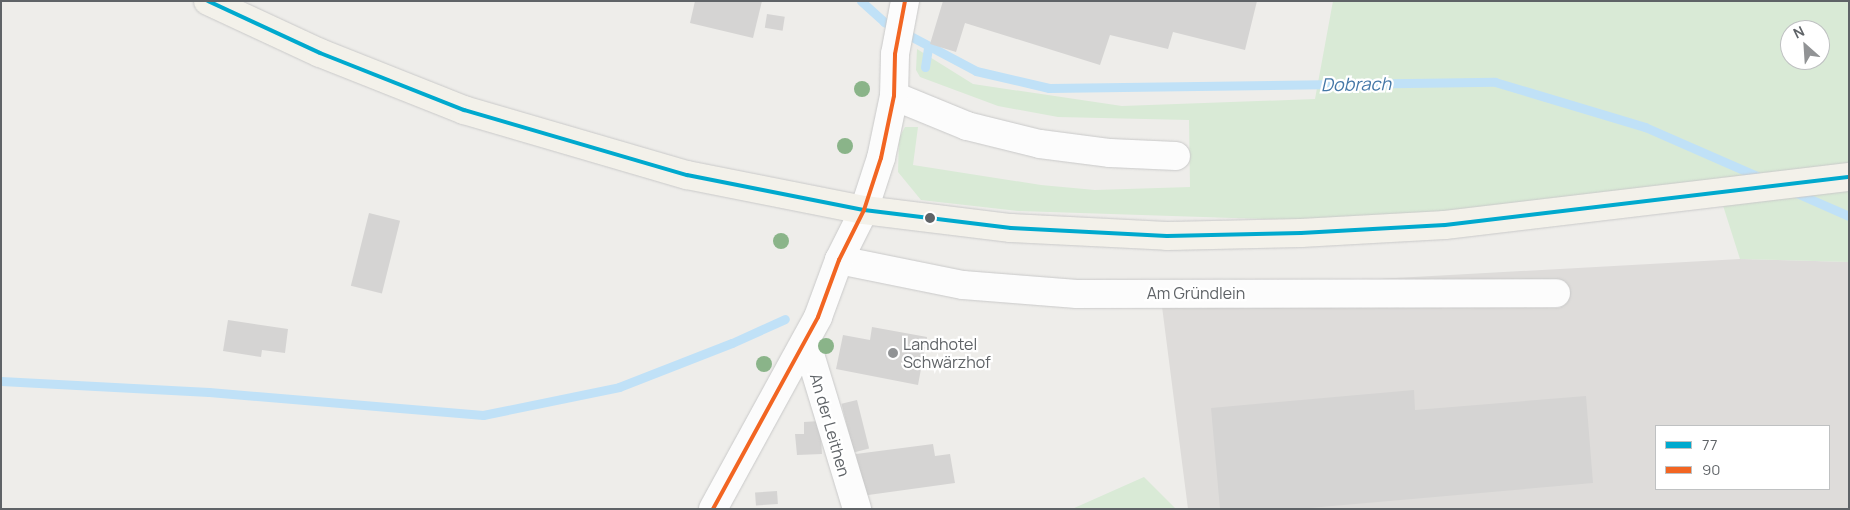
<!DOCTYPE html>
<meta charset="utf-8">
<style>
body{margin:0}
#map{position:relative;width:1850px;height:510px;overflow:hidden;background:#eeedea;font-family:Manrope,sans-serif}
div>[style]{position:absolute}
.industrial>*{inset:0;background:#dedcda}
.green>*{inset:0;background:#d9ead6}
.stream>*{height:9px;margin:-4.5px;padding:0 4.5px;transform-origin:4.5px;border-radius:4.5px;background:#c0e1f7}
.building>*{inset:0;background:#d5d4d3;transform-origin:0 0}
.roads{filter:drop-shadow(0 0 1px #c9c9c9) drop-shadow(0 0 1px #c9c9c9)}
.minor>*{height:28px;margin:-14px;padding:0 14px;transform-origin:14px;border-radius:14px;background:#fcfcfc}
.major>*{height:28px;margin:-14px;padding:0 14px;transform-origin:14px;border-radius:14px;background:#f3f1ea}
.bus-1>*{height:4px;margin:-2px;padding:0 2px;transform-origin:2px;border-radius:2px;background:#00a9ce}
.bus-2>*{height:4px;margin:-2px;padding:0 2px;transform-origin:2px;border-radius:2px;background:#f26522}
.trees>*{width:16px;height:16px;margin:-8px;border-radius:50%;background:#8ab489}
.dots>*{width:14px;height:14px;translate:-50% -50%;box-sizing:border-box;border:2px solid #fff;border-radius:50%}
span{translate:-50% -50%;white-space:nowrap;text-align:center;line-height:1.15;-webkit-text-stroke:4.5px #fff;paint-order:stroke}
.street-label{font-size:16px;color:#5f6367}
.poi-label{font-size:16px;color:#5f6367}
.left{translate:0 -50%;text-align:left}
.water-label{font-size:18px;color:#4477a7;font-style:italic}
.frame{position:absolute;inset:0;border:2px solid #5f6367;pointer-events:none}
.legend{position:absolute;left:1655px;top:425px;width:175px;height:65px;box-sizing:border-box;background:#fff;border:1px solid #bfc1c2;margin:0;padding:6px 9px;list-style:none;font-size:15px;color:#5f6367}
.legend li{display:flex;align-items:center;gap:10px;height:25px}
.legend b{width:25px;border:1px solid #bfc1c2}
.north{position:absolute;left:1780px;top:20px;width:50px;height:50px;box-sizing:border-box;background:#fff;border:1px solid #bfc1c2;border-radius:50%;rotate:334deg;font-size:14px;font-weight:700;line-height:20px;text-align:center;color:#5f6367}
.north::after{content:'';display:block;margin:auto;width:18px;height:22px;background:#919395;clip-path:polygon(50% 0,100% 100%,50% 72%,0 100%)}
</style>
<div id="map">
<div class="industrial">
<i style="clip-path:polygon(evenodd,1740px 259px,1849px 262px,1849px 509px,1188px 509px,1160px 291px,1740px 259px,1656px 426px,1829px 426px,1829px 489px,1656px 489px,1656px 426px)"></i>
</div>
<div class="green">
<i style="clip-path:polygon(evenodd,1333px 1px,1849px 1px,1849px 262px,1740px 259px,1719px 193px,1445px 225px,1019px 211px,921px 200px,898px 172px,899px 138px,905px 127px,918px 127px,913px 165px,1041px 185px,1095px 190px,1190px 187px,1189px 120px,1058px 117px,998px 106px,920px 77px,916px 70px,917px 49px,973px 84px,1122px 106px,1315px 99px,1333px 1px,1790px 30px,1820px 30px,1820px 60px,1790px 60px,1790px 30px)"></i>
<i style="clip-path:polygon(1144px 477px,1176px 509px,1072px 509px)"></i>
</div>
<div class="stream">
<i style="left:861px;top:1px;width:31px;rotate:42deg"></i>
<i style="left:884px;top:22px;width:104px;rotate:28deg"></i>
<i style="left:976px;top:71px;width:75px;rotate:13.1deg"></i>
<i style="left:1049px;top:88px;width:446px;rotate:-0.8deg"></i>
<i style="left:1495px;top:82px;width:157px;rotate:16.7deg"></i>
<i style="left:1645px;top:127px;width:130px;rotate:23.6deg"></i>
<i style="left:925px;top:67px;width:19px;rotate:-81deg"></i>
<i style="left:1794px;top:192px;width:60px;rotate:23.6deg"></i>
<i style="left:1px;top:381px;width:208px;rotate:3deg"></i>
<i style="left:209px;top:392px;width:275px;rotate:4.8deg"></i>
<i style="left:483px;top:415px;width:139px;rotate:-11.6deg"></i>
<i style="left:619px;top:387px;width:121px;rotate:-21.3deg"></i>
<i style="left:732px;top:343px;width:58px;rotate:-24.4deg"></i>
</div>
<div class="building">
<i style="clip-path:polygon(695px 1px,762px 1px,753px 38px,690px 23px)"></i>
<i style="clip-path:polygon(943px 1px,1257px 1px,1245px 50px,1173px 32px,1168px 49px,1110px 35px,1100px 65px,965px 23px,956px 52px,930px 44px)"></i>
<i style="left:767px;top:14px;width:18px;height:14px;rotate:9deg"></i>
<i style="left:369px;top:213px;width:32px;height:75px;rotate:14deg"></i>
<i style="clip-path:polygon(228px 320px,288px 329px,285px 353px,262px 350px,261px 357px,223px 351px)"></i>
<i style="clip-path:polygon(872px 327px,927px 337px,918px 385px,836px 369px,843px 335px,870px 340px)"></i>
<i style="clip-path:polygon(1414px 390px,1415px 410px,1586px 396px,1593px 483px,1298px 509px,1220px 509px,1211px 408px)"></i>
<i style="left:857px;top:400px;width:50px;height:16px;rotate:76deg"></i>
<i style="clip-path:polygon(820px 421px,822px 454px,797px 455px,795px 434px,804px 434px,804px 422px)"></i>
<i style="clip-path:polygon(933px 444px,935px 456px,950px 454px,955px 483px,861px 496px,856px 454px)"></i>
<i style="left:777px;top:491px;width:13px;height:22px;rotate:86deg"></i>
</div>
<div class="roads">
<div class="minor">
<i style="left:894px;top:96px;width:79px;rotate:22.3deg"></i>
<i style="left:967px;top:126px;width:75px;rotate:13.9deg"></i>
<i style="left:1040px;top:144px;width:71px;rotate:7.3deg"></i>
<i style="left:1110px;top:153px;width:66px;rotate:2.6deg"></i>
<i style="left:839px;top:260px;width:126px;rotate:11.4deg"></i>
<i style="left:963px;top:285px;width:114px;rotate:4.5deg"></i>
<i style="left:1077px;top:294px;width:479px;rotate:-0.1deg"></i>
<i style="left:806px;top:341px;width:176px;rotate:73.1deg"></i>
<i style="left:713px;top:509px;width:219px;rotate:-61.3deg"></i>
<i style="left:818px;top:317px;width:61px;rotate:-69.8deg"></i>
<i style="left:839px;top:260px;width:56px;rotate:-63.4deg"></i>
<i style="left:864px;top:210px;width:55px;rotate:-71.9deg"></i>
<i style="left:881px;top:158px;width:63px;rotate:-78.2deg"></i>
<i style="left:894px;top:96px;width:42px;rotate:-88.6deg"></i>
<i style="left:895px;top:54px;width:54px;rotate:-79.3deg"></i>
</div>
<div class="major">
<i style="left:208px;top:1px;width:123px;rotate:24.9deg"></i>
<i style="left:320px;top:53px;width:155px;rotate:21.6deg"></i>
<i style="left:464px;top:110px;width:232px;rotate:16.3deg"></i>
<i style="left:687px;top:175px;width:180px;rotate:11.2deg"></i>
<i style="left:864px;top:210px;width:148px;rotate:7deg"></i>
<i style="left:1011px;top:228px;width:156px;rotate:2.9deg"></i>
<i style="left:1167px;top:236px;width:134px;rotate:-1.3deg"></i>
<i style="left:1301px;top:233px;width:144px;rotate:-3.2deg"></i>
<i style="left:1445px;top:225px;width:407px;rotate:-6.8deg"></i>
</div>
</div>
<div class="bus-1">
<i style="left:208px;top:1px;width:123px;rotate:24.9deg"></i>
<i style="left:320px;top:53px;width:155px;rotate:21.6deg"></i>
<i style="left:464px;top:110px;width:232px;rotate:16.3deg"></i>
<i style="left:687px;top:175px;width:180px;rotate:11.2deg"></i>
<i style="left:864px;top:210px;width:148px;rotate:7deg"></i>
<i style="left:1011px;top:228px;width:156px;rotate:2.9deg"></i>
<i style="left:1167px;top:236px;width:134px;rotate:-1.3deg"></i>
<i style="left:1301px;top:233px;width:144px;rotate:-3.2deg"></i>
<i style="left:1445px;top:225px;width:407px;rotate:-6.8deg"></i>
</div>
<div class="bus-2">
<i style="left:713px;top:509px;width:219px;rotate:-61.3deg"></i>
<i style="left:818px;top:317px;width:61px;rotate:-69.8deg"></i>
<i style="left:839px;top:260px;width:56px;rotate:-63.4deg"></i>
<i style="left:864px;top:210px;width:55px;rotate:-71.9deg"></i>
<i style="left:881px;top:158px;width:63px;rotate:-78.2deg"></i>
<i style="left:894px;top:96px;width:42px;rotate:-88.6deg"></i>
<i style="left:895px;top:54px;width:54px;rotate:-79.3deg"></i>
</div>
<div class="trees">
<i style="left:862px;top:89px"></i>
<i style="left:845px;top:146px"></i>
<i style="left:781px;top:241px"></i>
<i style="left:826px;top:346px"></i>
<i style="left:764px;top:364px"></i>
</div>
<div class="dots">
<i style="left:930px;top:218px;background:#5f6367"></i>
<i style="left:893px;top:353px;background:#919395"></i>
</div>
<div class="street-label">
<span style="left:1196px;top:293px">Am Gründlein</span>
<span style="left:830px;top:425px;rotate:74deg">An der Leithen</span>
</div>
<div class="poi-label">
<span class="left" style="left:903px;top:353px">Landhotel<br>Schwärzhof</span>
</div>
<div class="water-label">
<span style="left:1356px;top:84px;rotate:-1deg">Dobrach</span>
</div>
<div class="frame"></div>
<ul class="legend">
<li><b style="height:6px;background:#00a9ce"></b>77</li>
<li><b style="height:6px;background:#f26522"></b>90</li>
</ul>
<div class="north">N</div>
</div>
